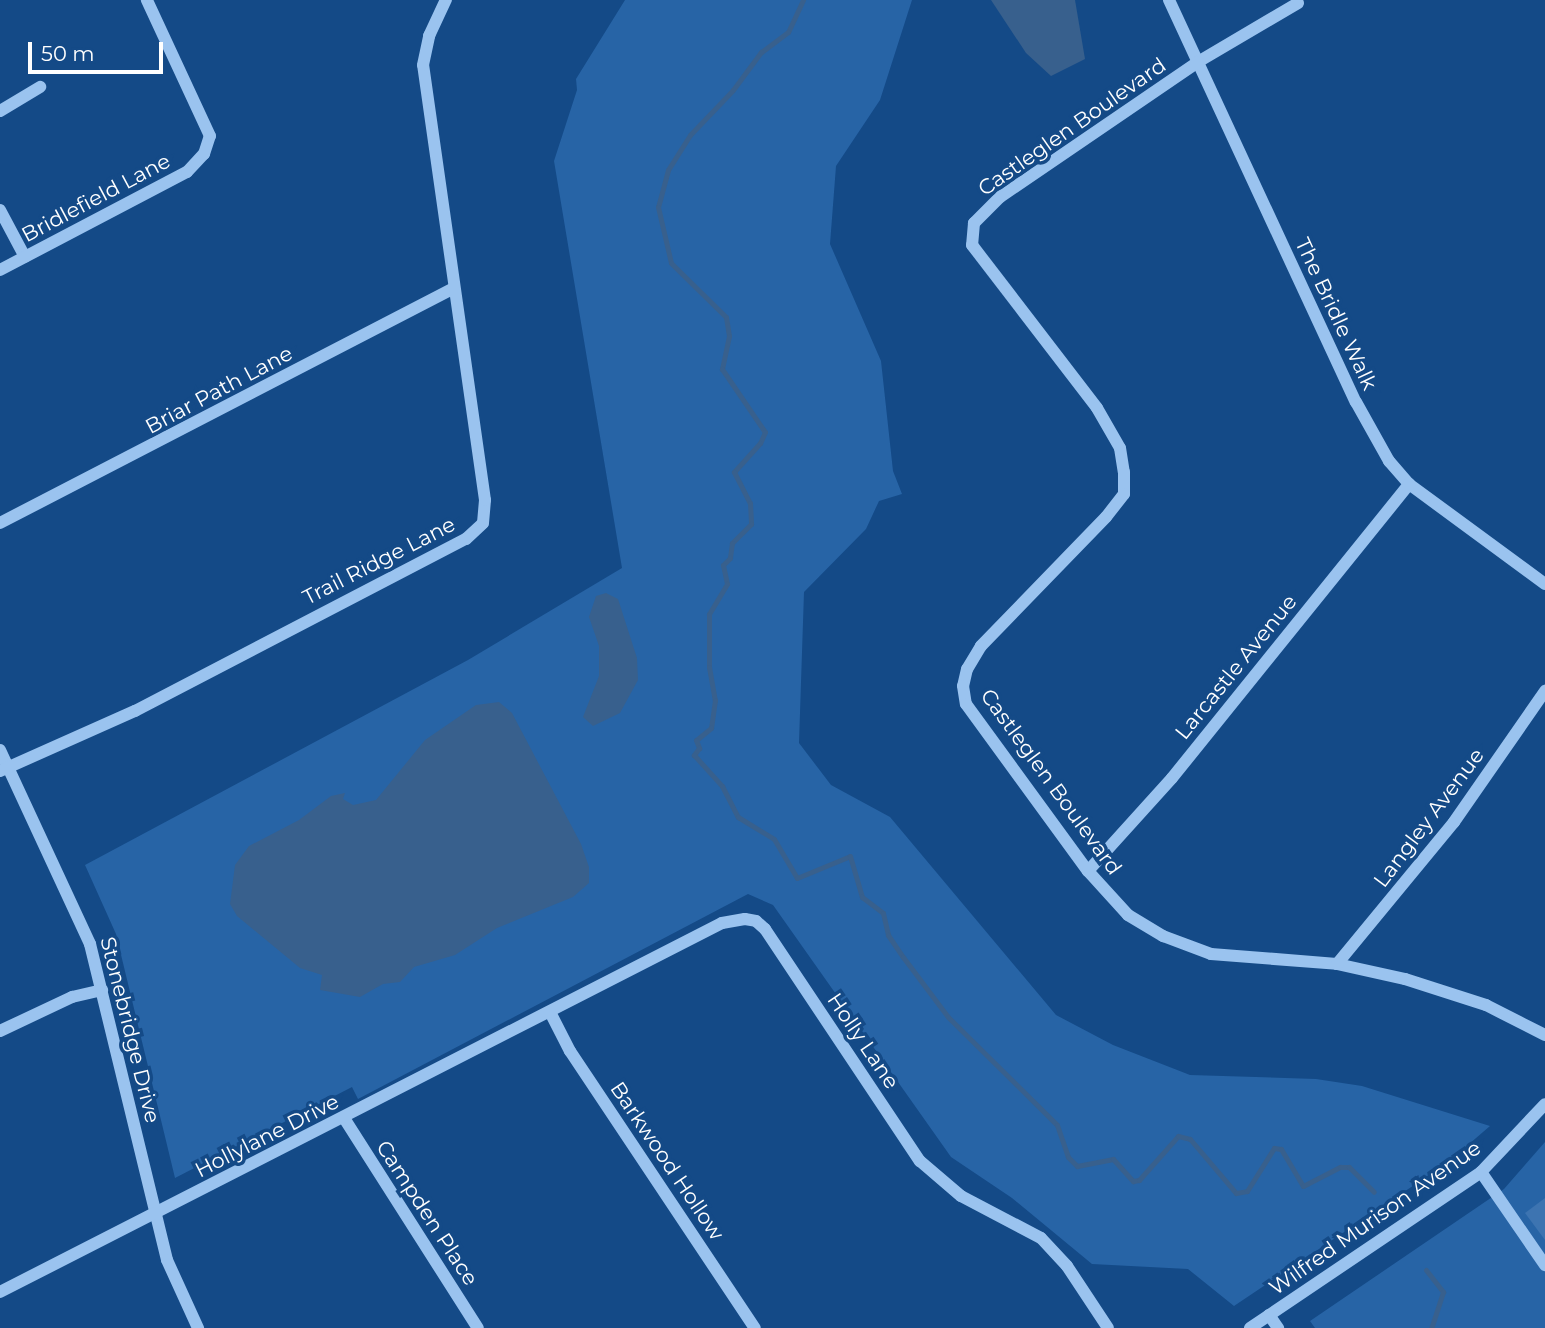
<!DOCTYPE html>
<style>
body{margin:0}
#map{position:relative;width:1545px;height:1328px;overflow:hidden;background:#144a87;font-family:Montserrat,sans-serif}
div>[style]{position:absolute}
.green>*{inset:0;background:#2764a6}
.water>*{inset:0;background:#38608d}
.stream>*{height:5px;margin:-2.5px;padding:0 2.5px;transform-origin:2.5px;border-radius:2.5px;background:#38608d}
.building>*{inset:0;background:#3d74b1}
.minor>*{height:12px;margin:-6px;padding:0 6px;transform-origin:6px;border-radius:6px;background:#9ac3ef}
span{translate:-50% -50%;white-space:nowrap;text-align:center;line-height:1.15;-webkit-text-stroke:7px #144a87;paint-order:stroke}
.street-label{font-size:21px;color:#fff}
.scale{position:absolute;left:28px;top:42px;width:135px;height:32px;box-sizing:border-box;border:4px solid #fff;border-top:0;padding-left:9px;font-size:21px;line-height:24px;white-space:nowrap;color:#fff;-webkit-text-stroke:5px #144a87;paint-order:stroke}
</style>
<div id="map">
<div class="green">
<i style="clip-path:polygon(625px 0,912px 0,880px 100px,836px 166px,830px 244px,881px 361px,893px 471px,902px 494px,879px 501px,866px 529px,804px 592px,799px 743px,831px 785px,890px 817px,1056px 1015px,1113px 1045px,1190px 1075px,1316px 1079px,1362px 1086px,1490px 1126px,1447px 1163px,1234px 1306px,1188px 1269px,1092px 1264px,1012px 1198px,951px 1157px,773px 905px,748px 894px,358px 1099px,352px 1087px,175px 1178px,116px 934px,85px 865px,468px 660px,622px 568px,554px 161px,577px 90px,576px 79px)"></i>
<i style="clip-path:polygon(1545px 1142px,1545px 1328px,1315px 1328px,1310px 1321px,1504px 1189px)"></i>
</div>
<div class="water">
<i style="clip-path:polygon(991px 0,1075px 0,1085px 59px,1051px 76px,1026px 53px)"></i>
<i style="clip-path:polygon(606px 593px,618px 599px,637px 658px,638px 680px,620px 713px,593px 726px,583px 717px,599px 676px,599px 646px,589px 617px,596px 596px)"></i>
<i style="clip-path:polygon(499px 702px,512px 713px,581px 844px,589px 867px,589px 883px,573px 897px,497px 928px,455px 955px,414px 967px,400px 982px,383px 984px,360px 997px,320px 990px,322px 975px,300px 968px,237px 916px,230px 904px,235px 865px,249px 846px,299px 820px,331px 796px,345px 793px,343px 799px,353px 805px,376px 800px,425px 740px,476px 705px)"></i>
</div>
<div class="stream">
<i style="left:803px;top:0;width:35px;rotate:115deg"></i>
<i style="left:788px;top:32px;width:34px;rotate:143deg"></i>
<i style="left:761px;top:52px;width:47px;rotate:126.4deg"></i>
<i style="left:733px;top:90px;width:62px;rotate:133.7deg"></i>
<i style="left:690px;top:135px;width:41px;rotate:122.2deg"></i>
<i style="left:668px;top:170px;width:38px;rotate:105deg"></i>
<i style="left:658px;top:207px;width:57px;rotate:76.9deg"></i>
<i style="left:671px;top:263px;width:77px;rotate:44.5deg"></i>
<i style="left:726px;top:317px;width:19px;rotate:81deg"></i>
<i style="left:729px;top:336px;width:34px;rotate:102deg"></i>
<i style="left:722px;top:369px;width:76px;rotate:55.7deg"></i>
<i style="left:765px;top:432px;width:12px;rotate:114deg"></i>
<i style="left:760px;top:443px;width:39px;rotate:132deg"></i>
<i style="left:734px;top:472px;width:35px;rotate:63deg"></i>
<i style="left:750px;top:503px;width:21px;rotate:87deg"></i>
<i style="left:751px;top:524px;width:27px;rotate:135deg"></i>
<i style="left:732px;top:543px;width:15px;rotate:98deg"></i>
<i style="left:730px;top:558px;width:10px;rotate:135deg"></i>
<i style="left:723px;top:565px;width:19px;rotate:78deg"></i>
<i style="left:727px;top:584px;width:35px;rotate:121deg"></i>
<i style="left:709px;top:614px;width:53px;rotate:90deg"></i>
<i style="left:709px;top:667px;width:34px;rotate:80deg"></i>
<i style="left:715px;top:700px;width:28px;rotate:98deg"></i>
<i style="left:711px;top:728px;width:19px;rotate:141deg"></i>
<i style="left:696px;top:740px;width:9px;rotate:69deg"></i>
<i style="left:699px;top:748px;width:9px;rotate:126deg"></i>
<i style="left:694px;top:755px;width:42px;rotate:47.9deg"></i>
<i style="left:722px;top:786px;width:35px;rotate:63deg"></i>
<i style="left:738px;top:817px;width:42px;rotate:31.4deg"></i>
<i style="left:774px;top:839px;width:45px;rotate:59.5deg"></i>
<i style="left:797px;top:878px;width:57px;rotate:-22.5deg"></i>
<i style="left:850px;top:856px;width:43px;rotate:73.7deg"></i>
<i style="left:862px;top:897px;width:26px;rotate:37deg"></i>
<i style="left:883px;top:913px;width:23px;rotate:77deg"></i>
<i style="left:888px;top:935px;width:27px;rotate:56deg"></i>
<i style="left:903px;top:957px;width:75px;rotate:53.1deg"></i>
<i style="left:948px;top:1017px;width:153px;rotate:44.7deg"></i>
<i style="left:1057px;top:1125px;width:34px;rotate:71deg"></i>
<i style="left:1068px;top:1157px;width:13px;rotate:45deg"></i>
<i style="left:1077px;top:1166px;width:37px;rotate:-11deg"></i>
<i style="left:1113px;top:1159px;width:30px;rotate:48deg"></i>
<i style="left:1133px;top:1181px;width:6px;rotate:-9deg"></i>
<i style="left:1139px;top:1180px;width:59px;rotate:-48.4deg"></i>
<i style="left:1178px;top:1136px;width:12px;rotate:14deg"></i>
<i style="left:1190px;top:1139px;width:71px;rotate:49.6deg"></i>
<i style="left:1236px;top:1193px;width:11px;rotate:-10deg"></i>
<i style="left:1247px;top:1191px;width:51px;rotate:-57.9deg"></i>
<i style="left:1274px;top:1148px;width:7px;rotate:8deg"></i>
<i style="left:1281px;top:1149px;width:43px;rotate:59.3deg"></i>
<i style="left:1303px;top:1186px;width:42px;rotate:-27.2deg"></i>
<i style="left:1340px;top:1167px;width:9px"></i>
<i style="left:1349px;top:1167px;width:35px;rotate:45deg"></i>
<i style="left:1426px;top:1270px;width:28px;rotate:52deg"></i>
<i style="left:1443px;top:1292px;width:38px;rotate:108deg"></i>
</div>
<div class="building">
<i style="clip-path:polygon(1545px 1198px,1545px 1240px,1525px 1213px)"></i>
</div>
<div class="minor">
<i style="left:1169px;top:0;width:443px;rotate:65.1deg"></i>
<i style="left:1356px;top:402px;width:68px;rotate:60.8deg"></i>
<i style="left:1389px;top:461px;width:30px;rotate:49deg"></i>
<i style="left:1409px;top:484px;width:169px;rotate:36.3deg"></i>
<i style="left:1298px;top:3px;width:116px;rotate:149.5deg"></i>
<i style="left:1198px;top:62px;width:240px;rotate:145.7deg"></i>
<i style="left:1000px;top:197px;width:37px;rotate:135deg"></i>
<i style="left:974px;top:223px;width:22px;rotate:95deg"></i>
<i style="left:972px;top:245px;width:205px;rotate:52.5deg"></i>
<i style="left:1097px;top:408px;width:46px;rotate:60.1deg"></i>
<i style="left:1120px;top:448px;width:24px;rotate:81deg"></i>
<i style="left:1124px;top:472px;width:22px;rotate:90deg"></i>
<i style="left:1124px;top:494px;width:29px;rotate:128deg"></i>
<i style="left:1106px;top:517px;width:180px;rotate:134.1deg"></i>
<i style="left:981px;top:646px;width:27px;rotate:121deg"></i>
<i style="left:967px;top:669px;width:17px;rotate:103deg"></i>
<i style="left:963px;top:686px;width:18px;rotate:81deg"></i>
<i style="left:966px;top:704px;width:207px;rotate:53.9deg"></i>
<i style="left:1088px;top:871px;width:59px;rotate:47.7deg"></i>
<i style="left:1128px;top:915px;width:41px;rotate:31deg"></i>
<i style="left:1163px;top:936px;width:51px;rotate:20.6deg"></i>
<i style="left:1211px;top:954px;width:126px;rotate:4.5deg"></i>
<i style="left:1337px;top:964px;width:70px;rotate:12.4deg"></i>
<i style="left:1405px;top:979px;width:85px;rotate:17.8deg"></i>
<i style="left:1486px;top:1005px;width:66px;rotate:27deg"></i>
<i style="left:0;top:111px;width:47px;rotate:-31deg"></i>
<i style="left:0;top:210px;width:53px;rotate:62deg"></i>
<i style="left:0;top:270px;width:211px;rotate:-27.7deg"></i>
<i style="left:187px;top:172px;width:25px;rotate:-47deg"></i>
<i style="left:204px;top:154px;width:19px;rotate:-72deg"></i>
<i style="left:210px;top:136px;width:150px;rotate:-114.9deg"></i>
<i style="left:0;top:523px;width:511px;rotate:-27.37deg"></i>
<i style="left:0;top:750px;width:214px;rotate:65.1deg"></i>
<i style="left:90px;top:944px;width:325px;rotate:76.3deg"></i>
<i style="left:167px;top:1260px;width:75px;rotate:65.5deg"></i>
<i style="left:0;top:771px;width:148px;rotate:-24deg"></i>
<i style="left:135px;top:711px;width:373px;rotate:-27.5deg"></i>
<i style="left:466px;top:539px;width:23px;rotate:-43deg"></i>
<i style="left:483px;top:523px;width:23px;rotate:-85deg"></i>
<i style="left:485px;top:500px;width:439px;rotate:-98.1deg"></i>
<i style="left:423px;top:65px;width:30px;rotate:-78deg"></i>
<i style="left:429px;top:36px;width:40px;rotate:-65deg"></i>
<i style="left:1088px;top:871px;width:125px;rotate:-47.9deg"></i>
<i style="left:1172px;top:778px;width:378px;rotate:-51.1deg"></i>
<i style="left:1337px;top:964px;width:184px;rotate:-50.5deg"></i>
<i style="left:1454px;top:822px;width:160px;rotate:-55.2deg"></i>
<i style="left:550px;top:1012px;width:44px;rotate:62.9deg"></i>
<i style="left:570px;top:1051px;width:333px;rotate:56.3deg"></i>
<i style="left:0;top:1031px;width:80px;rotate:-25.3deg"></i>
<i style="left:72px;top:997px;width:31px;rotate:-13deg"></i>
<i style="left:344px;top:1118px;width:249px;rotate:57.5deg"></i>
<i style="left:1481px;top:1172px;width:113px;rotate:55.5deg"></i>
<i style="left:0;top:1292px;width:811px;rotate:-27.07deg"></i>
<i style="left:722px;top:923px;width:23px;rotate:-10deg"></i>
<i style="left:745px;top:919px;width:11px;rotate:10deg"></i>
<i style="left:756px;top:921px;width:12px;rotate:42deg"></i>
<i style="left:765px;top:929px;width:279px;rotate:56.3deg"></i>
<i style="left:920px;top:1161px;width:54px;rotate:40.5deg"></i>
<i style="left:961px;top:1196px;width:90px;rotate:27.7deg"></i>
<i style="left:1041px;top:1238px;width:38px;rotate:47deg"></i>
<i style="left:1067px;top:1266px;width:74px;rotate:56.5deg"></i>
<i style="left:1269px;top:1315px;width:16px;rotate:55deg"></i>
<i style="left:1250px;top:1328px;width:279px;rotate:-34deg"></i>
<i style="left:1481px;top:1172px;width:93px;rotate:-46.7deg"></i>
</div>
<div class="street-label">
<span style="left:1072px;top:127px;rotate:-35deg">Castleglen Boulevard</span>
<span style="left:96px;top:198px;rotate:-28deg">Bridlefield Lane</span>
<span style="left:1336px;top:314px;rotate:65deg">The Bridle Walk</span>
<span style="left:219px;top:390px;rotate:-28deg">Briar Path Lane</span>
<span style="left:379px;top:561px;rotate:-27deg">Trail Ridge Lane</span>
<span style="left:1236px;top:667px;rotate:-51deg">Larcastle Avenue</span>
<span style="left:1051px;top:782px;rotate:54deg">Castleglen Boulevard</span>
<span style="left:1429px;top:818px;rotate:-53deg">Langley Avenue</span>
<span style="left:130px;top:1030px;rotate:76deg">Stonebridge Drive</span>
<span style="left:863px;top:1041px;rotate:56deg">Holly Lane</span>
<span style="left:267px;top:1136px;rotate:-27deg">Hollylane Drive</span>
<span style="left:667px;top:1161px;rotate:56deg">Barkwood Hollow</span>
<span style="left:427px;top:1213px;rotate:57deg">Campden Place</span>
<span style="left:1375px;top:1218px;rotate:-35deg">Wilfred Murison Avenue</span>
</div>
<div class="scale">50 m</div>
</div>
